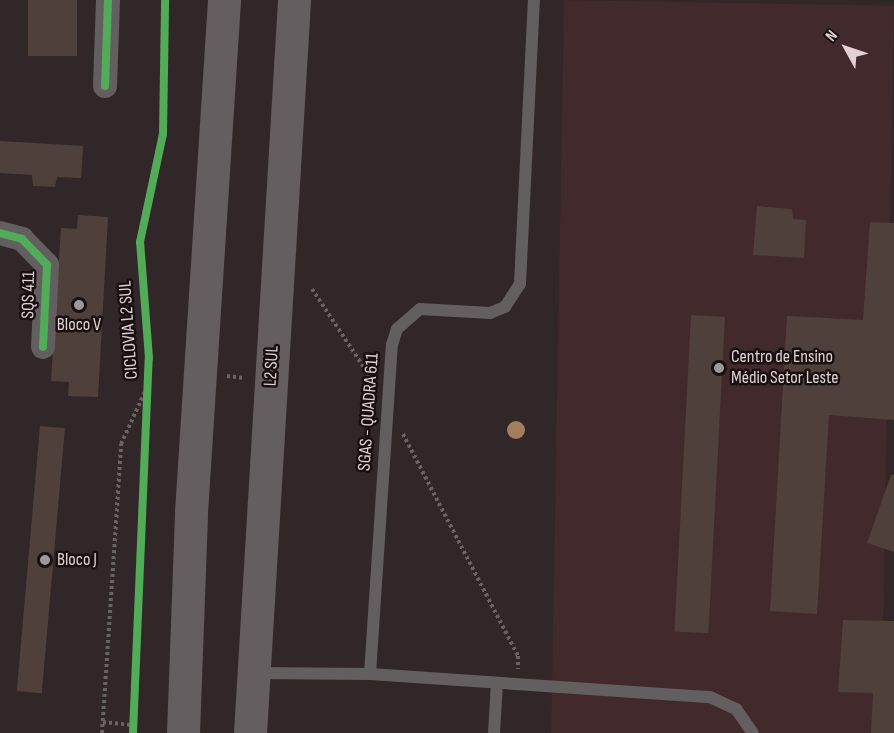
<!DOCTYPE html>
<meta charset="utf-8">
<style>
body{margin:0}
#map{position:relative;width:894px;height:733px;overflow:hidden;background:#322728;font-family:"Sofia Sans Condensed",sans-serif}
div>[style]{position:absolute}
.built>*{inset:0;background:#42292b;transform-origin:0 0}
.building>*{inset:0;background:#4f403c;transform-origin:0 0}
.path>*{height:4px;margin-top:-2px;transform-origin:0;background:repeating-linear-gradient(90deg,#686364 0 3px,transparent 0 6px)}
.service>*{height:12px;margin:-6px;padding:0 6px;transform-origin:6px;border-radius:6px;background:#635e5f}
.minor>*{height:24px;margin:-12px;padding:0 12px;transform-origin:12px;border-radius:12px;background:#635e5f}
.primary>*{height:33px;margin:-16.5px;padding:0 16.5px;transform-origin:16.5px;border-radius:16.5px;background:#655e60}
.cycleway>*{height:8px;margin:-4px;padding:0 4px;transform-origin:4px;border-radius:4px;background:#51ab58}
.trees>*{width:18px;height:18px;margin:-9px;border-radius:50%;background:#a07f5a}
.dots>*{width:16px;height:16px;translate:-50% -50%;box-sizing:border-box;border:3px solid #180f10;border-radius:50%}
span{translate:-50% -50%;white-space:nowrap;text-align:center;line-height:1.15;-webkit-text-stroke:5px #180f10;paint-order:stroke}
.street-label{font-size:18px;color:#e0d1d2}
.poi-label{font-size:18px;color:#e0d1d2}
.left{translate:0 -50%;text-align:left}
.north{position:absolute;left:816px;top:18px;width:60px;height:60px;-webkit-text-stroke:4px #180f10;paint-order:stroke;rotate:310deg;font-size:16px;font-weight:700;line-height:24px;text-align:center;color:#e0d1d2}
.north::after{content:'';display:block;margin:auto;width:21px;height:27px;background:#e0d1d2;clip-path:polygon(50% 0,100% 100%,50% 72%,0 100%)}
</style>
<div id="map">
<div class="built">
<i style="left:564px;top:0;width:330px;height:734px;rotate:1deg"></i>
</div>
<div class="building">
<i style="left:28px;top:0;width:49px;height:56px"></i>
<i style="clip-path:polygon(0 141px,83px 146px,81px 178px,57px 177px,55px 187px,33px 186px,32px 175px,0 173px)"></i>
<i style="clip-path:polygon(757px 206px,792px 209px,793px 219px,806px 220px,804px 258px,753px 255px)"></i>
<i style="clip-path:polygon(78px 215px,108px 217px,98px 397px,68px 396px,69px 382px,51px 381px,61px 228px,77px 229px)"></i>
<i style="clip-path:polygon(870px 222px,894px 223px,894px 420px,829px 415px,817px 614px,770px 611px,787px 316px,863px 320px)"></i>
<i style="left:691px;top:315px;width:34px;height:317px;rotate:3deg"></i>
<i style="left:40px;top:426px;width:25px;height:266px;rotate:5deg"></i>
<i style="clip-path:polygon(891px 475px,894px 475px,894px 552px,867px 543px)"></i>
<i style="clip-path:polygon(843px 620px,894px 621px,894px 733px,871px 733px,873px 693px,838px 692px)"></i>
</div>
<div class="path">
<i style="left:312px;top:289px;width:110px;rotate:56.5deg"></i>
<i style="left:227px;top:376px;width:17px;rotate:7deg"></i>
<i style="left:403px;top:434px;width:250px;rotate:62.6deg"></i>
<i style="left:518px;top:656px;width:13px;rotate:90deg"></i>
<i style="left:103px;top:722px;width:30px;rotate:6deg"></i>
<i style="left:102px;top:733px;width:290px;rotate:-86.2deg"></i>
<i style="left:121px;top:444px;width:65px;rotate:-65.4deg"></i>
</div>
<div class="service">
<i style="left:254px;top:673px;width:116px;rotate:0.5deg"></i>
<i style="left:370px;top:674px;width:341px;rotate:3.9deg"></i>
<i style="left:710px;top:697px;width:29px;rotate:25deg"></i>
<i style="left:736px;top:709px;width:29px;rotate:55deg"></i>
<i style="left:370px;top:674px;width:330px;rotate:-86.2deg"></i>
<i style="left:392px;top:345px;width:17px;rotate:-73deg"></i>
<i style="left:397px;top:329px;width:30px;rotate:-41deg"></i>
<i style="left:420px;top:309px;width:70px;rotate:3.3deg"></i>
<i style="left:490px;top:313px;width:16px;rotate:-22deg"></i>
<i style="left:505px;top:307px;width:27px;rotate:-57deg"></i>
<i style="left:520px;top:284px;width:284px;rotate:-87.2deg"></i>
<i style="left:494px;top:733px;width:50px;rotate:-86.6deg"></i>
</div>
<div class="minor">
<i style="left:105px;top:86px;width:86px;rotate:-88deg"></i>
<i style="left:0;top:233px;width:23px;rotate:15deg"></i>
<i style="left:22px;top:239px;width:36px;rotate:46deg"></i>
<i style="left:47px;top:265px;width:82px;rotate:92.8deg"></i>
</div>
<div class="primary">
<i style="left:183px;top:733px;width:221px;rotate:-87.9deg"></i>
<i style="left:191px;top:512px;width:513px;rotate:-86.31deg"></i>
<i style="left:250px;top:733px;width:734px;rotate:-86.56deg"></i>
</div>
<div class="cycleway">
<i style="left:105px;top:86px;width:86px;rotate:-88deg"></i>
<i style="left:0;top:233px;width:23px;rotate:15deg"></i>
<i style="left:22px;top:239px;width:36px;rotate:46deg"></i>
<i style="left:47px;top:265px;width:82px;rotate:92.8deg"></i>
<i style="left:133px;top:733px;width:375px;rotate:-87.6deg"></i>
<i style="left:149px;top:358px;width:116px;rotate:-94.4deg"></i>
<i style="left:140px;top:242px;width:110px;rotate:-78deg"></i>
<i style="left:163px;top:134px;width:134px;rotate:-89.1deg"></i>
</div>
<div class="trees">
<i style="left:516px;top:430px"></i>
</div>
<div class="dots">
<i style="left:79px;top:305px;background:#a39696"></i>
<i style="left:719px;top:368px;background:#a39696"></i>
<i style="left:45px;top:560px;background:#a39696"></i>
</div>
<div class="street-label">
<span style="left:29px;top:295px;rotate:-89deg">SQS 411</span>
<span style="left:129px;top:330px;rotate:-94deg">CICLOVIA L2 SUL</span>
<span style="left:272px;top:366px;rotate:-87deg">L2 SUL</span>
<span style="left:369px;top:412px;rotate:-86deg">SGAS - QUADRA 611</span>
</div>
<div class="poi-label">
<span style="left:79px;top:325px">Bloco V</span>
<span class="left" style="left:731px;top:368px">Centro de Ensino<br>Médio Setor Leste</span>
<span class="left" style="left:57px;top:560px">Bloco J</span>
</div>
<div class="north">N</div>
</div>
